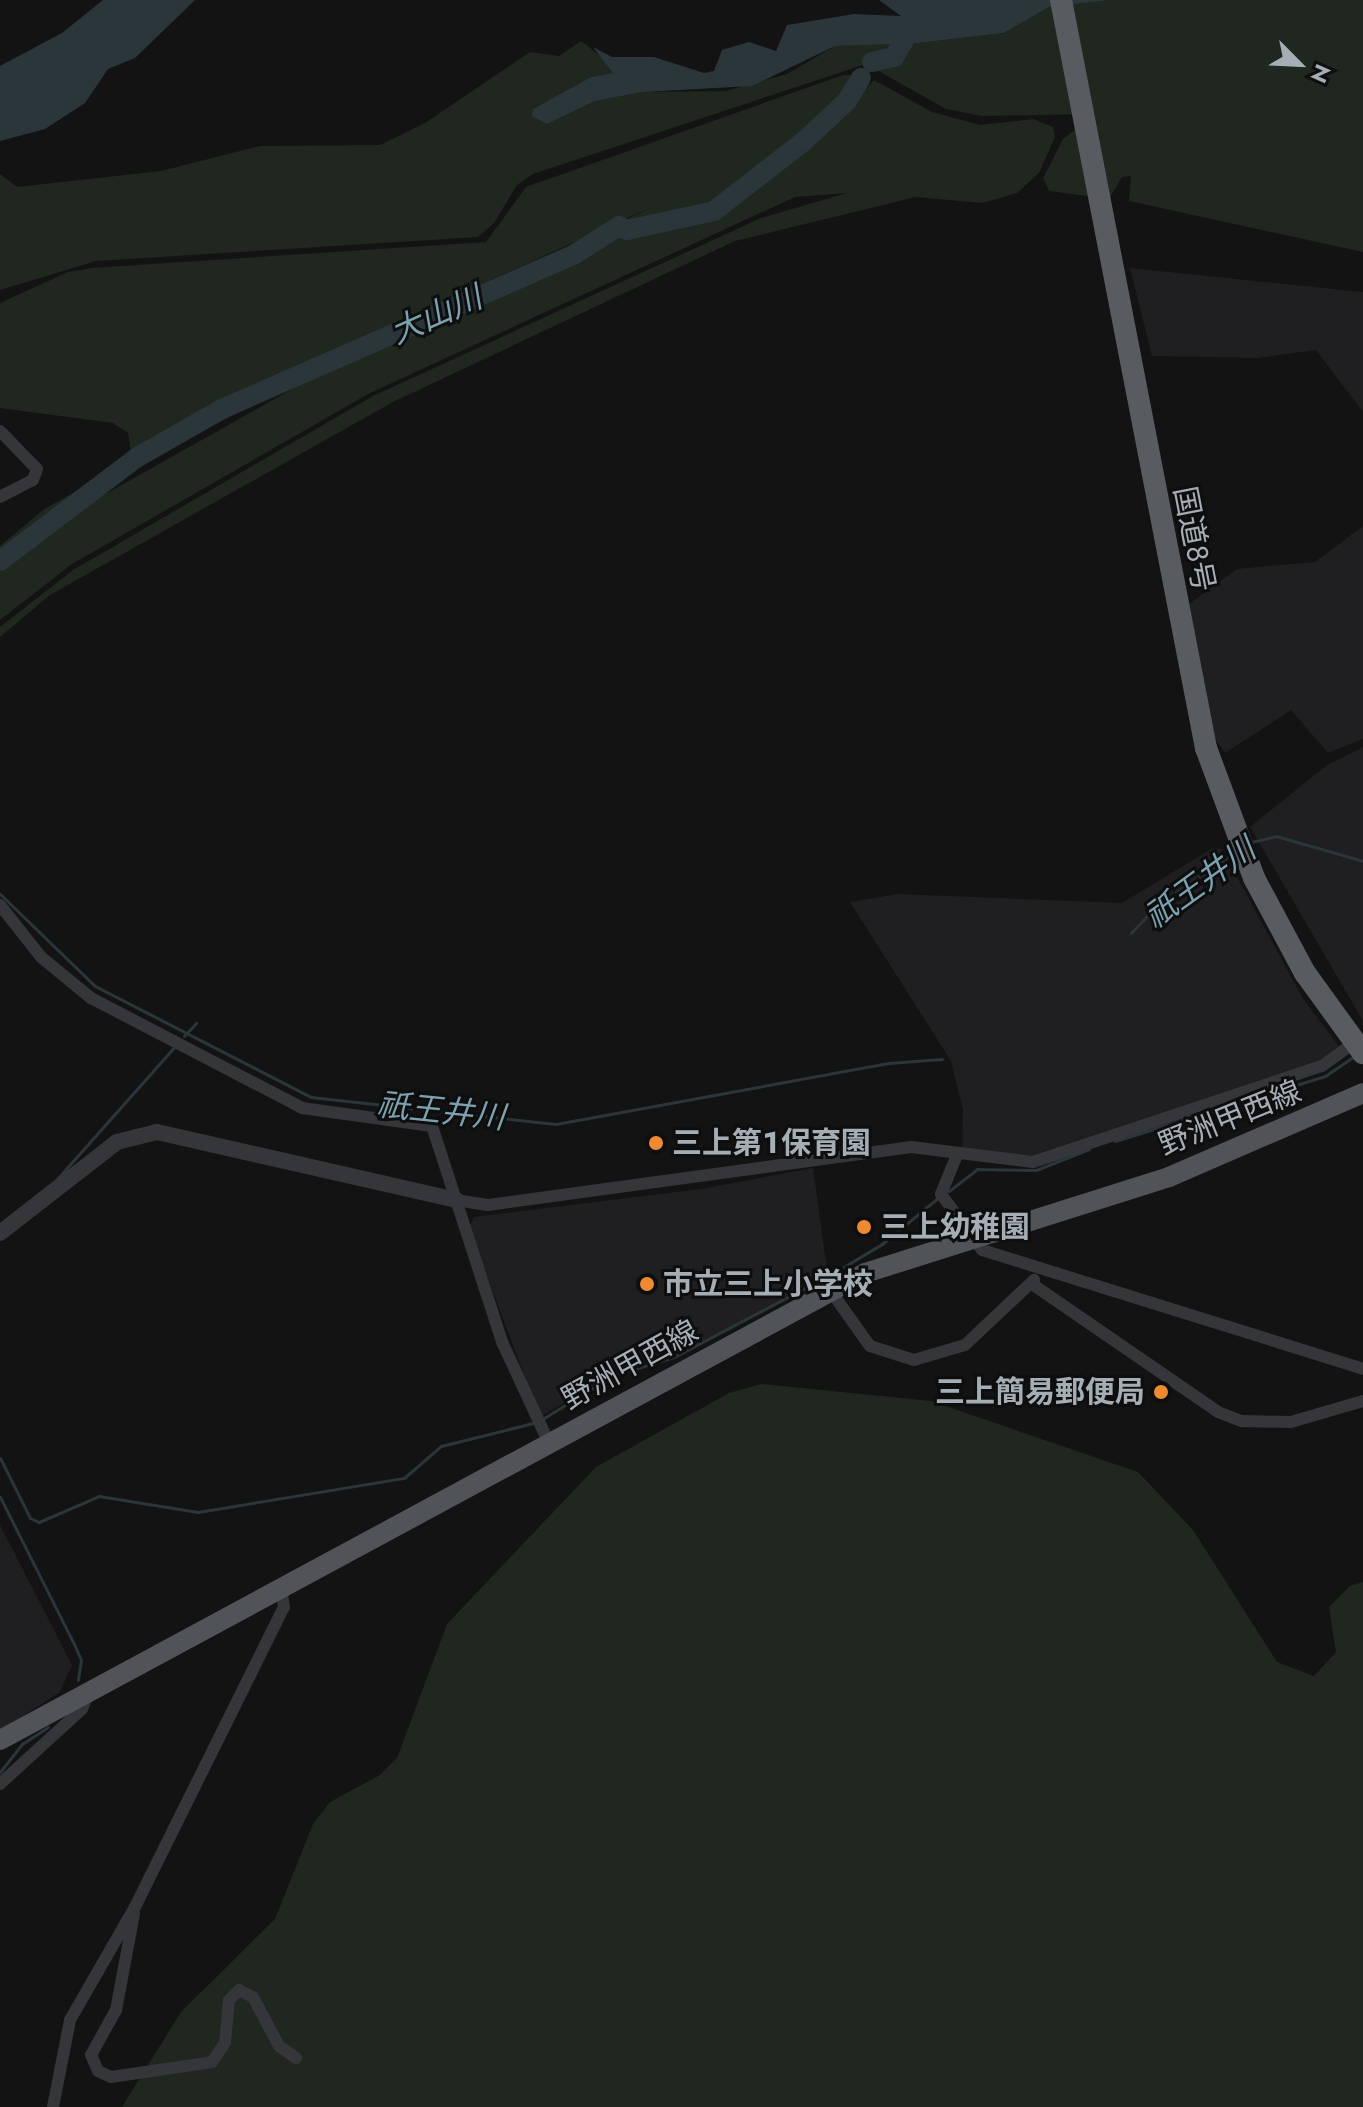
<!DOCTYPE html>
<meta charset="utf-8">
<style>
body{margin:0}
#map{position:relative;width:1363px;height:2107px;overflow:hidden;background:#131314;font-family:Jost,"Noto Sans JP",sans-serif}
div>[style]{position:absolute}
.built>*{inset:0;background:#1f1f21}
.green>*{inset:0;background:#1f271f}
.water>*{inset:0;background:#2b363a}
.stream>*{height:3px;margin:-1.5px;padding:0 1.5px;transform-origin:1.5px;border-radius:1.5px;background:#2b363a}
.river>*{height:20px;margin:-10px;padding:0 10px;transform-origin:10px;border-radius:10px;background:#2b363a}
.minor>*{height:12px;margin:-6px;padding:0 6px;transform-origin:6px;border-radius:6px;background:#343639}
.tertiary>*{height:16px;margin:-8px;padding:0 8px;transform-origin:8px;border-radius:8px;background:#343639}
.primary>*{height:20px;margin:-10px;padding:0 10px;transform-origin:10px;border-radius:10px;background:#505358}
.trunk>*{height:22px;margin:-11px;padding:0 11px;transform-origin:11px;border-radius:11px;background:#585c61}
.dots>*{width:22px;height:22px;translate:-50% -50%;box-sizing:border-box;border:4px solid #0e0e0f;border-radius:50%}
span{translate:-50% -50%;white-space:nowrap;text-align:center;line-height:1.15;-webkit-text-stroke:6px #0e0e0f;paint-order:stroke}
.street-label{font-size:30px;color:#a5adb5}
.poi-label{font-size:30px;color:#a5adb5;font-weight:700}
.left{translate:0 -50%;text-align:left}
.right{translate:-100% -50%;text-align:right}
.water-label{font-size:32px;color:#7ca1af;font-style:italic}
.north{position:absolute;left:1259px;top:24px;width:80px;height:80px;-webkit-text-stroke:6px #0e0e0f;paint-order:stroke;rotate:114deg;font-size:22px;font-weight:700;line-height:32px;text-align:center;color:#a5adb5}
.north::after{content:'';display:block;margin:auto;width:28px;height:36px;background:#a5adb5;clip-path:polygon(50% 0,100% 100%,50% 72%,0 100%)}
</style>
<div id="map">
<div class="built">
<i style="clip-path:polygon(1130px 268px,1363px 292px,1363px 412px,1316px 350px,1258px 358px,1152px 356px)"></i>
<i style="clip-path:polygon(1363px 526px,1363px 739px,1328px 753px,1291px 710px,1225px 753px,1213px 735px,1186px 606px,1237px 569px,1315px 562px)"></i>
<i style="clip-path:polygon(1363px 747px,1363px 1021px,1250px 827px,1327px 765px)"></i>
<i style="clip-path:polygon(1213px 848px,1222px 849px,1302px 997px,1340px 1048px,1315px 1064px,1044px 1156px,962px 1154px,963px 1109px,951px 1061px,850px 902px,898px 894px,1122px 903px)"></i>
<i style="clip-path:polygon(813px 1168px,828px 1277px,676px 1358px,616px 1372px,540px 1417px,469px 1228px,474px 1217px,701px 1189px)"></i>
<i style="clip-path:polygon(0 1525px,72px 1665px,60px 1692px,0 1731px)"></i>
</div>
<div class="green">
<i style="clip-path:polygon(1111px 0,1363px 0,1363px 252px,1129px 201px,1131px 176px,1122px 177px,1109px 199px,1049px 191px,1043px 178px,1063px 139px,1096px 114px,982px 116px,946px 109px,866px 64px,533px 174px,517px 185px,494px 223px,478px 237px,96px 261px,0 290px,0 174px,17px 187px,161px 171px,260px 146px,380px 145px,425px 123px,530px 52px,559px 56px,581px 41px,614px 66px,614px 73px,591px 77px,533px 109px,547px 124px,595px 101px,643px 92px,725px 91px,787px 74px,835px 46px,894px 43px,888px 57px,870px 60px,882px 67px,901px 45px,1004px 33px,1049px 7px)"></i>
<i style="clip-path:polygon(843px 75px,857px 75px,845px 92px,858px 97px,874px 80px,932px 112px,980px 125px,1033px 119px,1053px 127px,1055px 137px,1039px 173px,1017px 193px,982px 203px,916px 197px,735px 241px,393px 402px,50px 595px,0 637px,0 627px,73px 570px,373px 396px,761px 218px,847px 193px,795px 197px,370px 393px,72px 564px,0 620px,0 565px,77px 510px,401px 328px,656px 205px,348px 345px,53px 514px,0 554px,0 546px,43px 510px,125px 463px,131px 451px,128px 433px,113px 423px,0 408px,0 303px,68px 272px,91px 268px,486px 242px,526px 187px)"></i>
<i style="clip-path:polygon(761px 1384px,931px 1401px,1138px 1472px,1193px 1530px,1277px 1662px,1314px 1676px,1336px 1652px,1329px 1607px,1350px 1586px,1363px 1582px,1363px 2107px,122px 2107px,181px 2012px,275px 1919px,313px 1824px,330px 1802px,380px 1775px,397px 1758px,447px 1624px,596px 1467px,729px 1393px)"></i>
</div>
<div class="water">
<i style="clip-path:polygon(103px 0,195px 0,135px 58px,108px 69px,85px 103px,45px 129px,0 141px,0 66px,62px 33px)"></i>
<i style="clip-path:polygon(879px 0,1111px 0,1049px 7px,1004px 33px,901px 45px,882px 67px,878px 61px,894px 44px,835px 46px,752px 86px,643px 92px,595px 101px,547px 124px,532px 116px,533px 109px,591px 77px,613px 73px,593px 47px,612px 57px,654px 57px,704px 73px,714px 71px,722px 50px,749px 42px,776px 51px,787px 25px,854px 14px,901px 16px)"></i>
</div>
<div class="stream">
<i style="left:1251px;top:842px;width:26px;rotate:-13deg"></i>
<i style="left:1276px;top:836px;width:91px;rotate:16deg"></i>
<i style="left:0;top:894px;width:132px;rotate:44.1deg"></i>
<i style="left:95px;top:986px;width:243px;rotate:27.2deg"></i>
<i style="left:311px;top:1097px;width:246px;rotate:6.3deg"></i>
<i style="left:556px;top:1124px;width:339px;rotate:-10.4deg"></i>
<i style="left:889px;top:1063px;width:53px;rotate:-4.3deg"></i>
<i style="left:1131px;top:933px;width:35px;rotate:-47deg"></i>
<i style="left:1155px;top:907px;width:96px;rotate:-34.4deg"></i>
<i style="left:184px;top:1036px;width:18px;rotate:-47deg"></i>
<i style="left:1115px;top:1141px;width:220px;rotate:-17.2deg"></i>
<i style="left:1325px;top:1076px;width:37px;rotate:-34deg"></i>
<i style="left:57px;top:1179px;width:176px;rotate:-48.4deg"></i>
<i style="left:949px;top:1191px;width:36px;rotate:-38deg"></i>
<i style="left:977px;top:1169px;width:59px;rotate:1deg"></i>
<i style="left:1036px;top:1170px;width:57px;rotate:-21.6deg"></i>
<i style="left:544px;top:1418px;width:82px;rotate:-31.6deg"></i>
<i style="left:614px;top:1375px;width:63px;rotate:-16.7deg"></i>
<i style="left:674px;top:1357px;width:182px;rotate:-27.8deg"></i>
<i style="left:835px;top:1272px;width:55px;rotate:-30.8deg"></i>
<i style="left:882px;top:1244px;width:74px;rotate:-39.5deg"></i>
<i style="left:0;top:1458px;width:67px;rotate:63.4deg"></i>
<i style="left:30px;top:1518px;width:10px;rotate:24deg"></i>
<i style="left:39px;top:1522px;width:65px;rotate:-23.4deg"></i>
<i style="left:99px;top:1496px;width:100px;rotate:9.2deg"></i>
<i style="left:198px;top:1512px;width:209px;rotate:-9.4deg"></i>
<i style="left:404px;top:1478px;width:49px;rotate:-40.9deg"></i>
<i style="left:441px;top:1446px;width:99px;rotate:-14deg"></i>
<i style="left:0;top:1497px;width:165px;rotate:63.3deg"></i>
<i style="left:74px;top:1644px;width:17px;rotate:66deg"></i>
<i style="left:81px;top:1660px;width:20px;rotate:99deg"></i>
<i style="left:0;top:1772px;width:36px;rotate:-52deg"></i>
<i style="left:22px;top:1744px;width:31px;rotate:-33deg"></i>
</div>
<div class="river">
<i style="left:872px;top:62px;width:23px;rotate:-13deg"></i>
<i style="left:894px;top:57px;width:31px;rotate:-59deg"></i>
<i style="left:0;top:561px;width:171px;rotate:-37.1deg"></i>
<i style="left:136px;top:458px;width:99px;rotate:-29.7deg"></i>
<i style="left:222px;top:409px;width:386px;rotate:-23.7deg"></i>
<i style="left:575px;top:254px;width:52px;rotate:-32.5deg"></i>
<i style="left:619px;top:226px;width:9px;rotate:27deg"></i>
<i style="left:627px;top:230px;width:89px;rotate:-12.3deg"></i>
<i style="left:714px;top:211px;width:113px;rotate:-37.8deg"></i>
<i style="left:803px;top:142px;width:60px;rotate:-43deg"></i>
<i style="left:847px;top:101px;width:27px;rotate:-59deg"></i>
</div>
<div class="minor">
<i style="left:0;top:431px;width:53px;rotate:45.8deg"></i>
<i style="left:37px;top:469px;width:12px;rotate:110deg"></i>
<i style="left:33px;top:480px;width:37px;rotate:153deg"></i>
<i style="left:0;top:905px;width:66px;rotate:51.7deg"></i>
<i style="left:41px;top:957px;width:65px;rotate:39.4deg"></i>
<i style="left:91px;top:998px;width:238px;rotate:27.5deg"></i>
<i style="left:302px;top:1108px;width:131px;rotate:7.9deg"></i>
<i style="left:432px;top:1126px;width:229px;rotate:72deg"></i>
<i style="left:503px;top:1344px;width:109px;rotate:65.1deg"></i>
<i style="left:957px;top:1155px;width:42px;rotate:112.3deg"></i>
<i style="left:941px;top:1194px;width:69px;rotate:53.8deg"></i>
<i style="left:982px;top:1250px;width:399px;rotate:17.3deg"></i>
<i style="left:456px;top:1200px;width:32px;rotate:9deg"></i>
<i style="left:488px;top:1205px;width:427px;rotate:-7.8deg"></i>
<i style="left:911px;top:1147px;width:123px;rotate:7deg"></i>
<i style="left:1033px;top:1162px;width:305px;rotate:-18.4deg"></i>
<i style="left:1322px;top:1066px;width:39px;rotate:-36deg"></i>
<i style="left:1032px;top:1284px;width:226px;rotate:34.5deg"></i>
<i style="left:1218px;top:1412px;width:26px;rotate:21deg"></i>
<i style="left:1242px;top:1421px;width:49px;rotate:1.2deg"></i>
<i style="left:1291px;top:1422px;width:75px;rotate:-16.3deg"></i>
<i style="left:830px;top:1290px;width:69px;rotate:54.5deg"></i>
<i style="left:870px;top:1346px;width:46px;rotate:17.7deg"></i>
<i style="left:914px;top:1360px;width:53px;rotate:-16.4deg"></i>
<i style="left:965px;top:1345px;width:95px;rotate:-43.3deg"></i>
<i style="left:0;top:1784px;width:111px;rotate:-42.4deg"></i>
<i style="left:82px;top:1709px;width:16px;rotate:-68deg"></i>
<i style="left:134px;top:1914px;width:98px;rotate:100.6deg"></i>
<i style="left:116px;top:2010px;width:51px;rotate:119.1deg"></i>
<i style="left:91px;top:2055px;width:17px;rotate:66deg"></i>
<i style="left:98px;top:2071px;width:14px;rotate:25deg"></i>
<i style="left:111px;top:2077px;width:102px;rotate:-8.4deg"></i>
<i style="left:212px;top:2062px;width:23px;rotate:-56deg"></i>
<i style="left:225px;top:2043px;width:43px;rotate:-84.7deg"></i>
<i style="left:229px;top:2000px;width:14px;rotate:-45deg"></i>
<i style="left:239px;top:1990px;width:16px;rotate:27deg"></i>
<i style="left:253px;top:1997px;width:55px;rotate:62deg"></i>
<i style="left:279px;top:2046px;width:21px;rotate:35deg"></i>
<i style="left:53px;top:2107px;width:89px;rotate:-78.9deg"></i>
<i style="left:70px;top:2020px;width:130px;rotate:-60.1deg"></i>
<i style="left:135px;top:1907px;width:335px;rotate:-63.6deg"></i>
<i style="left:284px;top:1607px;width:19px;rotate:-99deg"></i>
</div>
<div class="tertiary">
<i style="left:0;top:1233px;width:148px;rotate:-37.9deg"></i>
<i style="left:117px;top:1142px;width:41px;rotate:-14deg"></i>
<i style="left:157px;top:1132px;width:307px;rotate:12.8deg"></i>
</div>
<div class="primary">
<i style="left:0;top:1740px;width:983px;rotate:-28.36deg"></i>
<i style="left:865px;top:1273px;width:319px;rotate:-17.5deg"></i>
<i style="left:1169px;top:1177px;width:211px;rotate:-23.4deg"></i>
</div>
<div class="trunk">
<i style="left:1061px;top:0;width:762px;rotate:79.03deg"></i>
<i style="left:1206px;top:748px;width:139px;rotate:69.7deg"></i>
<i style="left:1254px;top:878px;width:108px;rotate:61.8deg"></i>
<i style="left:1305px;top:973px;width:99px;rotate:54.1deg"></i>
</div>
<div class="dots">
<i style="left:656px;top:1143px;background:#ee8a31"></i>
<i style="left:864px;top:1227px;background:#ee8a31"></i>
<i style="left:647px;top:1284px;background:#ee8a31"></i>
<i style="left:1161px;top:1392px;background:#ee8a31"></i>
</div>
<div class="street-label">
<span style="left:1194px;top:539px;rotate:79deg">国道8号</span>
<span style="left:1230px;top:1118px;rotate:-22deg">野洲甲西線</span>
<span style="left:630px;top:1365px;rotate:-29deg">野洲甲西線</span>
</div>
<div class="poi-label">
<span class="left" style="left:672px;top:1143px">三上第１保育園</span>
<span class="left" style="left:880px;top:1227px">三上幼稚園</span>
<span class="left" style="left:663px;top:1284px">市立三上小学校</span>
<span class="right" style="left:1145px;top:1392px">三上簡易郵便局</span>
</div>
<div class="water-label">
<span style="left:436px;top:315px;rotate:-24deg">大山川</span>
<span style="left:1200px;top:883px;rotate:-36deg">祇王井川</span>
<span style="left:441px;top:1111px;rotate:6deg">祇王井川</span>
</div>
<div class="north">N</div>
</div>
